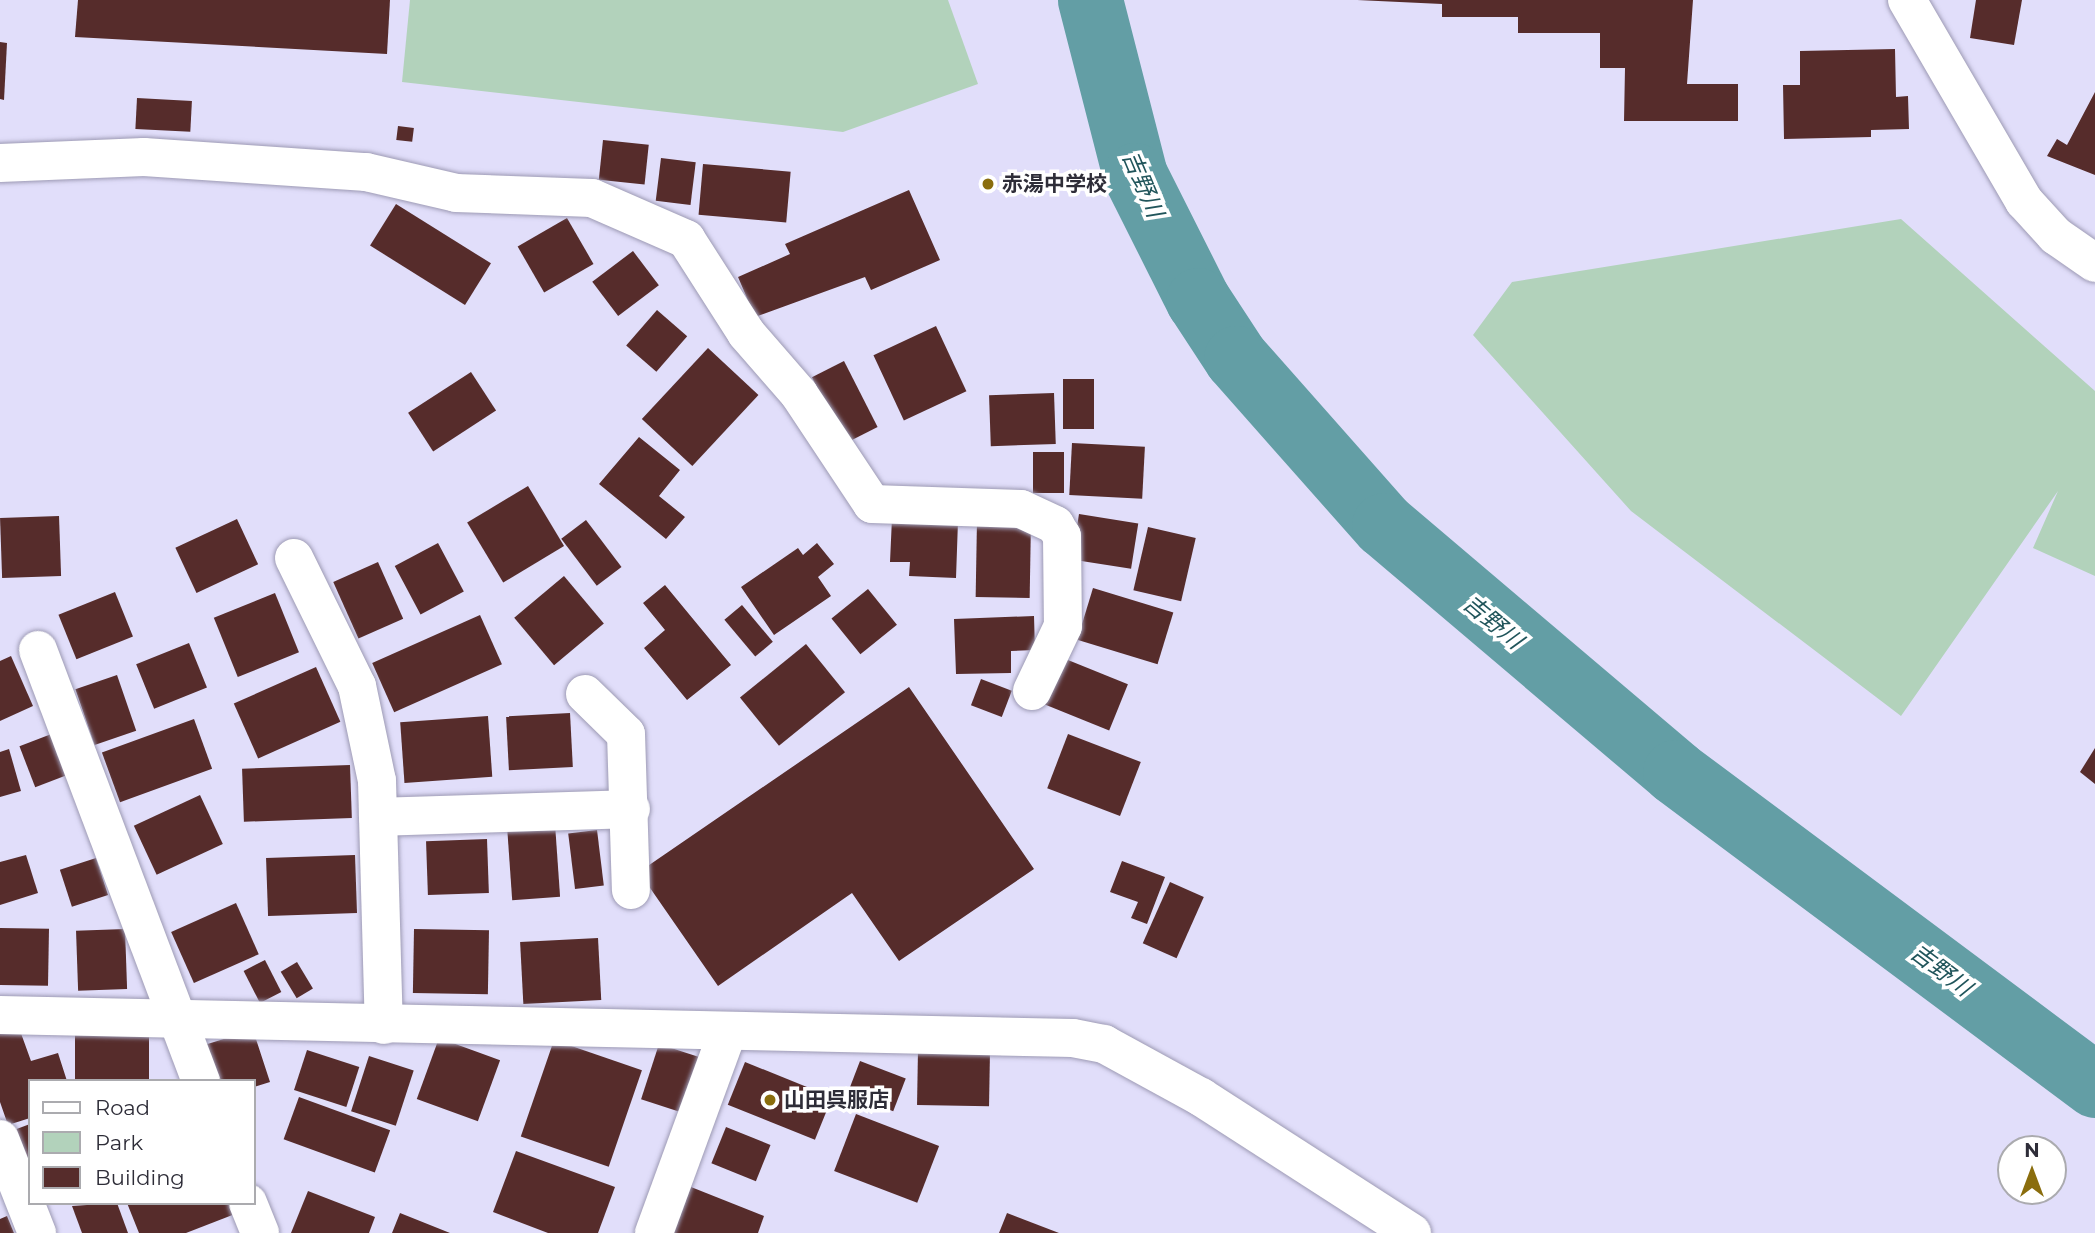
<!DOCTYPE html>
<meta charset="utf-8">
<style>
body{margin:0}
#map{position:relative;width:2095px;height:1233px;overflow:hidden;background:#e1defa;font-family:Montserrat,"Noto Sans JP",sans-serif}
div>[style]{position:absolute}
.green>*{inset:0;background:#b2d2bb}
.river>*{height:65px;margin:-32.5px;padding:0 32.5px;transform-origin:32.5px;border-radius:32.5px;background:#639ea5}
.building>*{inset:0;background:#562c2b;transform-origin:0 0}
.roads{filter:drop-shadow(0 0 2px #9d9ab4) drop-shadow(0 0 2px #9d9ab4)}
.minor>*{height:38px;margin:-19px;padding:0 19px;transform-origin:19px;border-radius:19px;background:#fff}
.dots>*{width:19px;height:19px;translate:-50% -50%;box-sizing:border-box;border:4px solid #fff;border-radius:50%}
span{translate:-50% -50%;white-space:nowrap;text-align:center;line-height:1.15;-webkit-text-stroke:7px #fff;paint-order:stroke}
.poi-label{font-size:21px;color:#2e2d38;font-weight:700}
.left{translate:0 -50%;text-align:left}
.water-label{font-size:23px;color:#21555b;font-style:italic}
.legend{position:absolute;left:28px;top:1079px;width:228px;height:126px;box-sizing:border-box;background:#fff;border:2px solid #ababaf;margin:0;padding:9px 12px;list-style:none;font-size:21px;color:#2e2d38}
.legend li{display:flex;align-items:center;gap:14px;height:35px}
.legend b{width:35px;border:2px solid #ababaf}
.north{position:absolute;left:1997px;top:1135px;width:70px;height:70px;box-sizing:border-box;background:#fff;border:2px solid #ababaf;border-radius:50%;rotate:0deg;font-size:19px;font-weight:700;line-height:28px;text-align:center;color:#2e2d38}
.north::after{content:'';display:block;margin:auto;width:24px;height:32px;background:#8a6d0d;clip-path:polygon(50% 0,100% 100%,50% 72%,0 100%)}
</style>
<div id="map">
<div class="green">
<i style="clip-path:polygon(410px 0,948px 0,978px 84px,843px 132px,402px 82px)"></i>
<i style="clip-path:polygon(1901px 219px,2095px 391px,2095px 576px,2033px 548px,2058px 491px,1901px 716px,1631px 511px,1473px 335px,1512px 282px)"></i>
</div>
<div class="river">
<i style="left:1090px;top:0;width:181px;rotate:75.6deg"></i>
<i style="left:1135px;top:175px;width:140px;rotate:63.3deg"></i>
<i style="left:1198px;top:300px;width:69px;rotate:56.8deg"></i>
<i style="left:1236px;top:358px;width:223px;rotate:48.5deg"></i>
<i style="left:1384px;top:525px;width:382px;rotate:40.3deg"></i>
<i style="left:1675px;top:772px;width:524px;rotate:36.69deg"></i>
</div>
<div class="building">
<i style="clip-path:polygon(78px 0,390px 0,387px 54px,75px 37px)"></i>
<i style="clip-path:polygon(1357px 0,1693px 0,1687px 84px,1738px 84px,1738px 121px,1624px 121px,1625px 68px,1600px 68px,1600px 33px,1518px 33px,1518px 17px,1442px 17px,1442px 4px)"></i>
<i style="clip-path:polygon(1976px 0,2022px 0,2014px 45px,1970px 38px)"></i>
<i style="clip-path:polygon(0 42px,7px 43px,4px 100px,0 99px)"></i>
<i style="clip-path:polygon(1895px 49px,1896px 97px,1908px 96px,1909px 129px,1871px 130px,1871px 137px,1784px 139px,1783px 85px,1800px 85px,1800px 51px)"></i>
<i style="clip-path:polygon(2095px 92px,2095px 175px,2047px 156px,2057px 139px,2067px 145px)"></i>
<i style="left:137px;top:98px;width:55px;height:31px;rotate:3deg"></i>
<i style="left:398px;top:126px;width:16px;height:14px;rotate:7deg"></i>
<i style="left:603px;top:140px;width:46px;height:40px;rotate:6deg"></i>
<i style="left:661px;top:158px;width:35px;height:43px;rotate:7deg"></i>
<i style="left:703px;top:164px;width:88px;height:51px;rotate:5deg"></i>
<i style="clip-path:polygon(909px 190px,940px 260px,871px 290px,865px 277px,755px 317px,738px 277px,790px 254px,785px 244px)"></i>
<i style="left:396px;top:204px;width:112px;height:49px;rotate:32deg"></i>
<i style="left:567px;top:218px;width:53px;height:57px;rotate:60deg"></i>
<i style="left:633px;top:251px;width:43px;height:51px;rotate:53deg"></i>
<i style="left:657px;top:310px;width:40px;height:47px;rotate:41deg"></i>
<i style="left:936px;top:326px;width:72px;height:69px;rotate:65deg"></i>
<i style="left:708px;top:348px;width:69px;height:97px;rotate:43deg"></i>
<i style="left:844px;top:361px;width:74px;height:36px;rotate:63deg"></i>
<i style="left:471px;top:372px;width:46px;height:75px;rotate:57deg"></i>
<i style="left:1063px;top:379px;width:31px;height:50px"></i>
<i style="left:1054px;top:393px;width:51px;height:65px;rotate:88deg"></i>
<i style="clip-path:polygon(639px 437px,680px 470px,659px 496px,685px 517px,666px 539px,599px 484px)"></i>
<i style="left:1072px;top:443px;width:73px;height:52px;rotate:3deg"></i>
<i style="left:1033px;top:452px;width:31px;height:41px"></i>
<i style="left:528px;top:486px;width:70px;height:71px;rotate:59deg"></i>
<i style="left:1079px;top:514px;width:60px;height:46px;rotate:9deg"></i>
<i style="left:59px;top:516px;width:60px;height:59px;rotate:88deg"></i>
<i style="clip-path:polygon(892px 518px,958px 521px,956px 578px,909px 576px,910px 562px,890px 562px)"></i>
<i style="left:237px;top:519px;width:50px;height:68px;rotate:65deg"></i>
<i style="left:586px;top:520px;width:59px;height:31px;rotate:53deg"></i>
<i style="left:977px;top:520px;width:54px;height:77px;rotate:1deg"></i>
<i style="left:1148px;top:527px;width:49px;height:65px;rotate:13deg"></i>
<i style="left:438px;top:543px;width:55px;height:49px;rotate:62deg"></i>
<i style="clip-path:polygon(817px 543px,834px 564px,818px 577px,831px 596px,774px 635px,741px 587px,798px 548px,803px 555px)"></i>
<i style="left:378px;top:562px;width:62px;height:49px;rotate:66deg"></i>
<i style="left:564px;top:576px;width:62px;height:65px;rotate:50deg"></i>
<i style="clip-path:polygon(665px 585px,731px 665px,687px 700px,644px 648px,665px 630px,643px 603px)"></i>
<i style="left:1093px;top:588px;width:84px;height:54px;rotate:17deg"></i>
<i style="left:868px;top:589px;width:46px;height:47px;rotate:51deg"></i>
<i style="left:115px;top:592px;width:48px;height:61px;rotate:68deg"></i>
<i style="left:275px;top:593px;width:64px;height:66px;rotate:68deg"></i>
<i style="left:742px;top:605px;width:48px;height:23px;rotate:50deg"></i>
<i style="left:480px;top:615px;width:54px;height:118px;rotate:66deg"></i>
<i style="clip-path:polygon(1034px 616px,1035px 650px,1011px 651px,1011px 673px,956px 674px,954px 619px)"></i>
<i style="left:189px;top:643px;width:48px;height:57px;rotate:68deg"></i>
<i style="left:806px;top:644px;width:62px;height:85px;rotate:51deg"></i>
<i style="clip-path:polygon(11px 656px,33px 706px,0 721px,0 661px)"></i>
<i style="left:1063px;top:658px;width:70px;height:50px;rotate:22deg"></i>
<i style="left:316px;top:667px;width:60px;height:90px;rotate:66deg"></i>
<i style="left:117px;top:675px;width:59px;height:44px;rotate:71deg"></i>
<i style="left:981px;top:679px;width:33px;height:28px;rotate:21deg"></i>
<i style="clip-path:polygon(909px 687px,1034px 869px,899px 961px,852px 893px,718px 986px,639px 872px)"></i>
<i style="left:570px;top:713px;width:54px;height:64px;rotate:87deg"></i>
<i style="left:488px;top:716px;width:61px;height:88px;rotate:86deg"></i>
<i style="left:194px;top:719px;width:53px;height:98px;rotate:70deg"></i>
<i style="left:54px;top:733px;width:44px;height:37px;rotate:69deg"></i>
<i style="left:1068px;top:734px;width:78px;height:58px;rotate:21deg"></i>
<i style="clip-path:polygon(2095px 748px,2095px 784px,2080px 772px)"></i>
<i style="clip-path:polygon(9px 749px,21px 791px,0 797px,0 752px)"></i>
<i style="left:350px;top:765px;width:53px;height:108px;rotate:88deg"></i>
<i style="left:200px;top:795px;width:54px;height:73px;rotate:65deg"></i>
<i style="left:555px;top:824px;width:73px;height:48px;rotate:86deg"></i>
<i style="left:597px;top:830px;width:56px;height:29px;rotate:83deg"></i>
<i style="left:487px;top:839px;width:54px;height:61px;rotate:88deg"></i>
<i style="clip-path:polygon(26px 855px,38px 893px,0 905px,0 862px)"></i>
<i style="left:355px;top:855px;width:58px;height:89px;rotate:88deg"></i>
<i style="left:96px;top:858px;width:39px;height:38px;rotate:72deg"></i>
<i style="clip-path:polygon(1122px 861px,1165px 877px,1147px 924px,1131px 918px,1138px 902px,1110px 892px)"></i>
<i style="left:1170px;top:882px;width:37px;height:67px;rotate:24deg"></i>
<i style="left:236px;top:903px;width:56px;height:71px;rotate:66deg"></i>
<i style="left:0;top:928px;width:49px;height:57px;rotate:1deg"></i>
<i style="left:125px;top:929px;width:60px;height:49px;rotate:88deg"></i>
<i style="left:414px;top:929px;width:75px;height:64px;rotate:1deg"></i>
<i style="left:598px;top:938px;width:62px;height:78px;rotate:87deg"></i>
<i style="left:265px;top:960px;width:36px;height:24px;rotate:63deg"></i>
<i style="left:297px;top:962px;width:31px;height:19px;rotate:59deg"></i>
<i style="clip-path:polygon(18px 1025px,31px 1061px,58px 1053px,67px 1081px,30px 1081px,30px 1118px,8px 1125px,0 1102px,0 1031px)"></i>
<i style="left:75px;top:1030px;width:74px;height:51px"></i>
<i style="clip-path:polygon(253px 1030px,270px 1082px,254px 1087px,254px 1081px,212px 1081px,201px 1046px)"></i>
<i style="left:439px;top:1038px;width:65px;height:65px;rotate:20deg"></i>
<i style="left:554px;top:1040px;width:93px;height:102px;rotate:19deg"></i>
<i style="left:659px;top:1044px;width:42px;height:58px;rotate:18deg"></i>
<i style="left:307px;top:1050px;width:55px;height:42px;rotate:18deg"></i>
<i style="left:918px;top:1050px;width:72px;height:55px;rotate:1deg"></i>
<i style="left:369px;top:1056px;width:47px;height:58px;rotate:18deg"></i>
<i style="left:860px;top:1061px;width:49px;height:35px;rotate:21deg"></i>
<i style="left:745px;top:1062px;width:94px;height:46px;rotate:22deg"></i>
<i style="left:299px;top:1097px;width:97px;height:45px;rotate:20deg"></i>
<i style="left:856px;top:1114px;width:89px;height:61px;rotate:21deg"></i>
<i style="clip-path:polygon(30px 1124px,30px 1195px,6px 1133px)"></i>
<i style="left:726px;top:1127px;width:48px;height:39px;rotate:22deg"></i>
<i style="clip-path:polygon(516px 1151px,615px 1187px,598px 1233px,548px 1233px,493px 1212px)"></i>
<i style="clip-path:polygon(691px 1187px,764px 1216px,758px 1233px,672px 1233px)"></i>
<i style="clip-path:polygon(308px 1191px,375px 1217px,369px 1233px,291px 1233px)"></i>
<i style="clip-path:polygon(117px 1203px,128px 1233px,82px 1233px,72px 1206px)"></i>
<i style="clip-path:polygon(127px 1203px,231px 1203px,235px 1214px,186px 1233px,139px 1233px)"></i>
<i style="clip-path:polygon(400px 1213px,450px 1233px,392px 1233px)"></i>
<i style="clip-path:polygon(1007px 1213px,1059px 1233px,999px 1233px)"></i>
<i style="clip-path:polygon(7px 1216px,14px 1233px,0 1233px,0 1219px)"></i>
</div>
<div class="roads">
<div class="minor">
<i style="left:1907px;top:0;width:233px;rotate:59.8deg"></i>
<i style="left:2024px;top:201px;width:47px;rotate:47.6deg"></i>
<i style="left:2056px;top:236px;width:47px;rotate:34.7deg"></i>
<i style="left:0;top:163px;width:144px;rotate:-2.4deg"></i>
<i style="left:144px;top:157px;width:223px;rotate:3.9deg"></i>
<i style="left:366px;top:172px;width:92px;rotate:13.1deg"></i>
<i style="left:456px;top:193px;width:136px;rotate:2.1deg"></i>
<i style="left:592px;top:198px;width:103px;rotate:23.6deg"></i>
<i style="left:686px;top:239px;width:112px;rotate:57.4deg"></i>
<i style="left:746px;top:333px;width:81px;rotate:49deg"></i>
<i style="left:799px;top:394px;width:132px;rotate:56.4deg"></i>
<i style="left:872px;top:504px;width:149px;rotate:1.9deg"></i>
<i style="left:1021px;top:509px;width:38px;rotate:25deg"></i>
<i style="left:1055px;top:525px;width:13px;rotate:58deg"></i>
<i style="left:1062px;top:536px;width:90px;rotate:89.4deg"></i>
<i style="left:1063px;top:626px;width:72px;rotate:115.5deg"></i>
<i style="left:294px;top:558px;width:143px;rotate:63.8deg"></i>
<i style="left:357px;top:686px;width:97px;rotate:78.1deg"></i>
<i style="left:377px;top:781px;width:244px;rotate:88.4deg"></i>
<i style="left:38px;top:650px;width:461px;rotate:69.3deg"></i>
<i style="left:585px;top:694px;width:57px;rotate:44.3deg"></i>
<i style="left:626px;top:734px;width:156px;rotate:88.2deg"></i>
<i style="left:378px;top:817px;width:253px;rotate:-1.8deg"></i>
<i style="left:0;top:1015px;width:1073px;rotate:1.23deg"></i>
<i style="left:1073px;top:1038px;width:32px;rotate:11deg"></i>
<i style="left:1104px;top:1044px;width:111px;rotate:28.7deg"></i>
<i style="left:1201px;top:1097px;width:251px;rotate:32.8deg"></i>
<i style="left:0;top:1139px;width:101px;rotate:68.5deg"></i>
<i style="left:248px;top:1203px;width:32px;rotate:68deg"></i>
<i style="left:654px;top:1233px;width:213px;rotate:-69.9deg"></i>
</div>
</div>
<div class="dots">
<i style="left:988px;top:184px;background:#8a6d0d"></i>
<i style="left:770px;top:1100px;background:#8a6d0d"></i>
</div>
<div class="poi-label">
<span class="left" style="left:1002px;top:184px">赤湯中学校</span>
<span class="left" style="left:784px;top:1100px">山田呉服店</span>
</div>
<div class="water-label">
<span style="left:1143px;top:184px;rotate:67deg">吉野川</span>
<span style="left:1493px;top:622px;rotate:40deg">吉野川</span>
<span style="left:1941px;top:970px;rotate:37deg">吉野川</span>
</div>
<ul class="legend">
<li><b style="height:9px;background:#fff"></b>Road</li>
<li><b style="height:19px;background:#b2d2bb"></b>Park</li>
<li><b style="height:19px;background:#562c2b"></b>Building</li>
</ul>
<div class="north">N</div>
</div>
